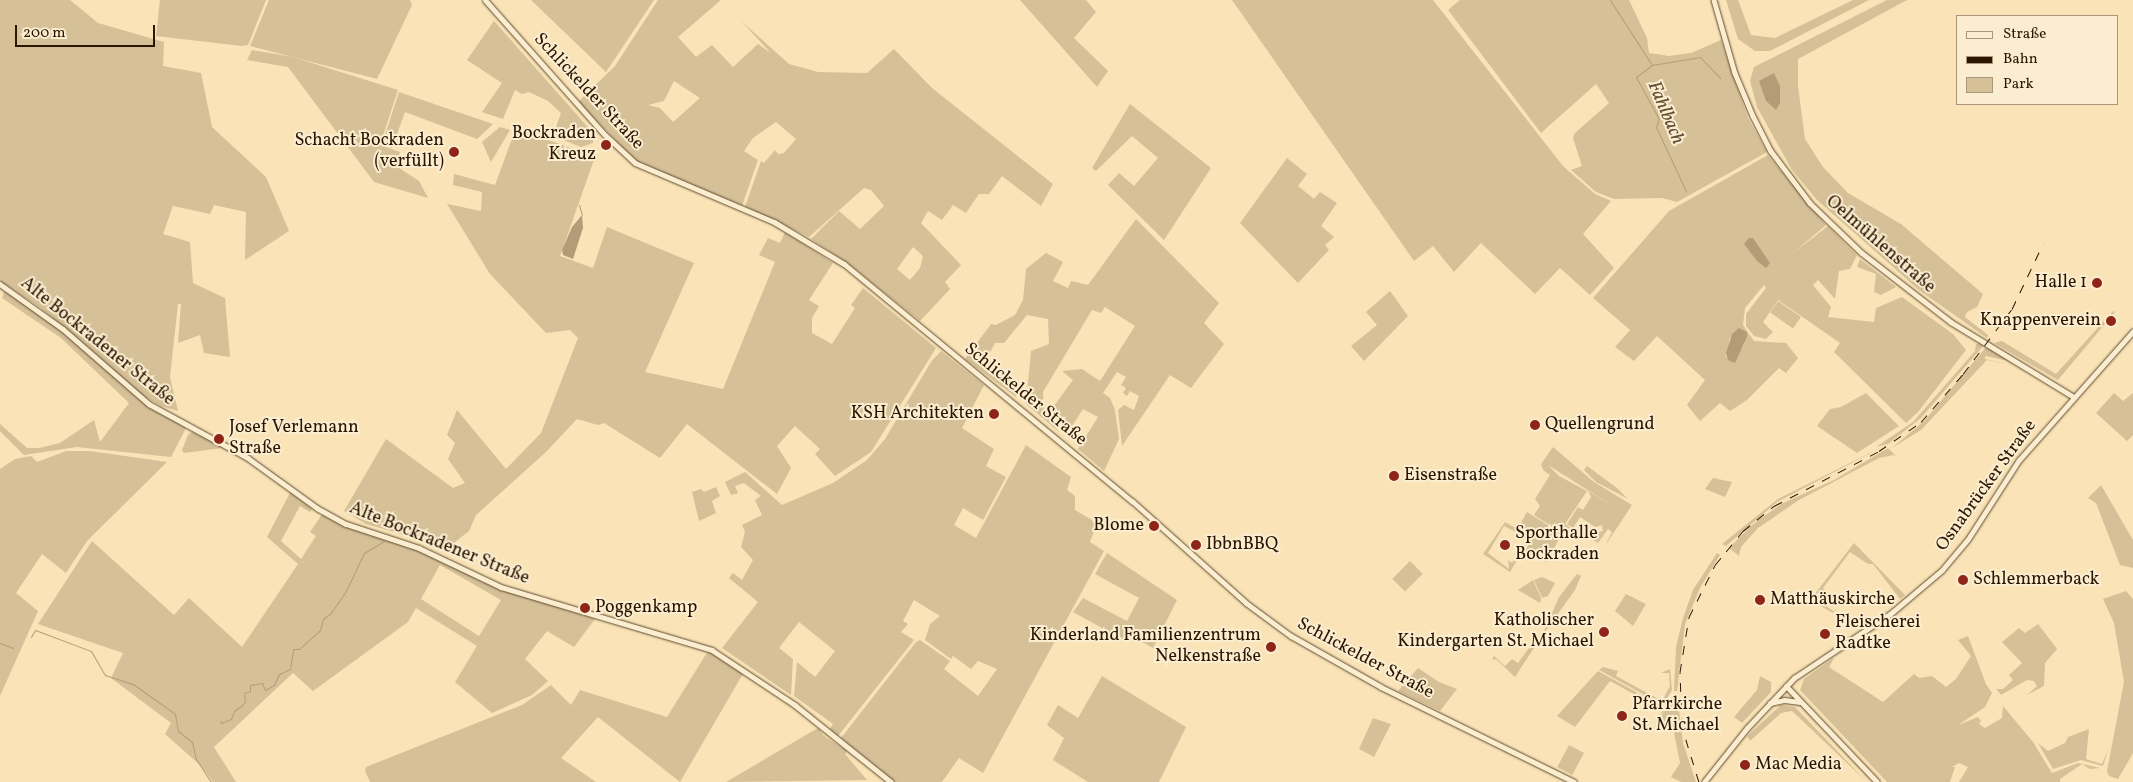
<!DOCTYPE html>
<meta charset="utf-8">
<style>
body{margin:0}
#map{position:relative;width:2133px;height:782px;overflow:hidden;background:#f9e3b7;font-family:Vollkorn,serif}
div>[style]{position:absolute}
.green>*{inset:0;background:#d6c098;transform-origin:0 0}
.water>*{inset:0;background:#b39d79}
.stream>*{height:1px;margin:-0.5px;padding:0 0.5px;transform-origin:0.5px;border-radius:0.5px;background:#b39d79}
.roads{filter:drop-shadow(0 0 1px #5f492e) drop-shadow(0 0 1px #5f492e)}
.tertiary>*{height:4.5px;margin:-2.25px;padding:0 2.25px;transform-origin:2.25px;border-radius:2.25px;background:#fbedd0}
.secondary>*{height:5px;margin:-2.5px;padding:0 2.5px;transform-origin:2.5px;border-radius:2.5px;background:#fbedd0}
.rail>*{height:1px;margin-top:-0.5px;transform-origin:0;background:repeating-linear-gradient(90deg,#2c1601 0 9px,transparent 0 18px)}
.dots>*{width:14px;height:14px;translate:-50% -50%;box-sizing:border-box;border:2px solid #fbedd0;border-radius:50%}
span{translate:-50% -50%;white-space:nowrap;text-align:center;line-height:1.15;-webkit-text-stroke:4px #fbedd0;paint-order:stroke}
.street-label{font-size:18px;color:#2c1601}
.poi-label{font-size:18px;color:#2c1601}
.right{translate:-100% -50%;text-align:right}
.left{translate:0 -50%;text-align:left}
.water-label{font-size:19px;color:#624c31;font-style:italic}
.legend{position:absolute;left:1956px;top:15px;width:162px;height:90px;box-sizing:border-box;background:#fbedd0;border:1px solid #a8977d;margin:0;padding:6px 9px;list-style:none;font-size:15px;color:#2c1601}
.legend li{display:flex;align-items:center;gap:10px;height:25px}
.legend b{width:25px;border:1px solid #a8977d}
.scale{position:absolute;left:15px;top:25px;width:140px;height:22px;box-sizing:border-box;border:2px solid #2c1601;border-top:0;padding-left:6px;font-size:15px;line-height:18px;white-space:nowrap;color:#2c1601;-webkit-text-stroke:4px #fbedd0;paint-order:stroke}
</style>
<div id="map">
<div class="green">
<i style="clip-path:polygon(0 0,70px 0,98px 23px,164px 42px,163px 66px,201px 73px,212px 127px,266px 177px,289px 231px,245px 260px,246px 212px,214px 205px,210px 214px,173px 206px,163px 234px,190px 242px,193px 283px,225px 298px,230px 357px,204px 353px,200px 335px,178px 343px,181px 304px,178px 304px,170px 377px,178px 411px,161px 406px,140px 394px,41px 308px,0 281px)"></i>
<i style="clip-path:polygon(160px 0,266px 0,248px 45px,242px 46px,156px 36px)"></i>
<i style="clip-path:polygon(269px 0,410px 0,412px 5px,377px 79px,250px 46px)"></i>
<i style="clip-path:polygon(531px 0,654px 0,606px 72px)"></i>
<i style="clip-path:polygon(evenodd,658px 0,721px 0,678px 37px,696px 57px,712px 45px,733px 67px,758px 44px,771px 53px,741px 21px,789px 64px,818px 72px,867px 73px,894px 49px,932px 88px,1053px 184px,1041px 206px,1002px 176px,989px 194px,979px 194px,966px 213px,953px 205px,942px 220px,928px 211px,921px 223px,961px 265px,945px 282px,950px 289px,920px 321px,846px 262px,811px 239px,839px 211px,860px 229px,884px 206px,871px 190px,864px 188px,809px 237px,745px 207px,761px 161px,764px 163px,775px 150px,778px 154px,784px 153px,796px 139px,776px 122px,753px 138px,744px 151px,758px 160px,742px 206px,636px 161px,578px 102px,615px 66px,658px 0,674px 81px,700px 98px,673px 122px,660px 108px,648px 105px,664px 101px,674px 81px,658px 0,913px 247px,923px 256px,920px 268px,910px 280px,897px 269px,913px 247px)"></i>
<i style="clip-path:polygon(1020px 0,1086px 0,1096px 12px,1074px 38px,1108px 71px,1097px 87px)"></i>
<i style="clip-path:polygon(1232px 0,1433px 0,1563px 166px,1595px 194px,1611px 201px,1583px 234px,1614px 268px,1590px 295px,1560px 268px,1535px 294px,1481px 243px,1454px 272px,1433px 246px,1414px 261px)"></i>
<i style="clip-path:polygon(1460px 0,1629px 0,1647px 38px,1649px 53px,1669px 56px,1691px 53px,1721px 40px,1748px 118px,1767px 152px,1677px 202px,1662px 198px,1614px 199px,1596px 192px,1571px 170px,1582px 166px,1573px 138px,1575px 133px,1609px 103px,1596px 84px,1541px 133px,1448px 10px)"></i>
<i style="clip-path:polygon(1726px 0,1738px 0,1751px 35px,1775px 38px,1853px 0,1869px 0,1770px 51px,1755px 51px,1738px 39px)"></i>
<i style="clip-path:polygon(1887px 0,1907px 0,1798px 59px,1798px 86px,1805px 139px,1823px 167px,1848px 193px,1901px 224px,1983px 294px,1977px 307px,1967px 312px,1965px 317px,1988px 335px,1987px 338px,1919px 290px,1817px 200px,1792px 170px,1757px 107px,1750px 81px,1754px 67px)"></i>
<i style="clip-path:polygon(494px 21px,593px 133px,593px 143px,581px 147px,553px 136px,561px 113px,548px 101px,529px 92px,522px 94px,515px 90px,503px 119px,482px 112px,502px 83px,467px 60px)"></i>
<i style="clip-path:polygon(252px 50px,293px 57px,398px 90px,380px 145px,400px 152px,396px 166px,419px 181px,428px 198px,374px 182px,288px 67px,247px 60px)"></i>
<i style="clip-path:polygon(399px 92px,493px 124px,477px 139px,405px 112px,392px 148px,382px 144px)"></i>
<i style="clip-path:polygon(1130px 104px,1211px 168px,1164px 240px,1108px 185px,1119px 173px,1134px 186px,1158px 158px,1132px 136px,1096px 171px,1092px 168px)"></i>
<i style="clip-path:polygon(500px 127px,510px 130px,491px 162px,482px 142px)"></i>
<i style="clip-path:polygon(516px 128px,595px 157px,560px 256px,593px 268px,607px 227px,694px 263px,645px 372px,723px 389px,775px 262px,759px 255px,768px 238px,780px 243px,785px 232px,833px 263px,809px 300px,819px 306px,812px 318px,812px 333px,832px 344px,855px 308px,851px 305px,863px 288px,936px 348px,871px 452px,835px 476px,815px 454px,820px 449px,795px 426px,777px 446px,791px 468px,777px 494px,687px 424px,660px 458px,604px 423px,598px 425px,577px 419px,546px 452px,476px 515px,469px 531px,445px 550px,436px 544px,366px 524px,344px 511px,386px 439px,453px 488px,465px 483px,448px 459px,455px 443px,447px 435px,457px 410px,506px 469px,541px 433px,578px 338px,570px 330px,546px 333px,490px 274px,447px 204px,481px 211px,482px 192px,453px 185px,454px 174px,495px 185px)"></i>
<i style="clip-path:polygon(evenodd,1768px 155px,1826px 225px,1793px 253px,1828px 226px,1857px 255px,1850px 269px,1839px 271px,1835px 299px,1818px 280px,1813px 285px,1831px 307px,1828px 317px,1874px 322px,1876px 308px,1902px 297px,1953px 334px,1966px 350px,1918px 412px,1906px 423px,1834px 352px,1840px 343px,1778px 300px,1763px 322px,1773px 332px,1766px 339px,1754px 336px,1746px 326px,1746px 314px,1766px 288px,1764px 285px,1745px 308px,1743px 325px,1754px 341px,1786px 343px,1798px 358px,1786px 373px,1779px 368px,1747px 400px,1730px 411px,1720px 403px,1700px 421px,1687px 405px,1705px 380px,1657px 336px,1634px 361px,1615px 347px,1630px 330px,1593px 298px,1669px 211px,1768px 155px,1730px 337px,1745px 343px,1735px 360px,1726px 357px,1730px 337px)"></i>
<i style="clip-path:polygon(1287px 158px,1307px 174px,1298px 186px,1314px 199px,1320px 192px,1337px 203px,1321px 226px,1334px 237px,1325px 245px,1329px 250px,1298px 283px,1240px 223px)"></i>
<i style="clip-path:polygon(1136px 219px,1219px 303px,1204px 323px,1224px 344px,1191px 388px,1170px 375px,1122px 446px,1118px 410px,1124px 405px,1134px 410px,1139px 396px,1130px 391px,1127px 396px,1123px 393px,1126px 388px,1121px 385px,1126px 377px,1117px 372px,1103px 393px,1110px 398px,1115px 410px,1119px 439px,1104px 471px,1078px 449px,1098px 417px,1083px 409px,1068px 432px,1051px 410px,1073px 380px,1062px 371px,1082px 369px,1100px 381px,1135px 326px,1105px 307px,1101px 313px,1092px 310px,1043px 392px,1044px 411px,1059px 432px,1026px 404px,1031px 351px,1049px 344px,1048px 319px,1027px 315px,1004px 343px,995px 343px,987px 358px,1020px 385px,1016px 397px,965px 359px,991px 324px,996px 325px,1015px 315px,1023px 300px,1026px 269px,1046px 253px,1063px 262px,1053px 281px,1068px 288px,1071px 281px,1088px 285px)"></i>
<i style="clip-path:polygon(1860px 259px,1896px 287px,1881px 295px,1874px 292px,1876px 274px,1857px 267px)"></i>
<i style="clip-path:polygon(5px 289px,51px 322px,143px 402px,186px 428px,171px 457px,77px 447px,24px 455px,0 431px,0 424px,27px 448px,39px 448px,60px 443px,94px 420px,100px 442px,129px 403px,61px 338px,2px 298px)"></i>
<i style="clip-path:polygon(1390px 291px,1408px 316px,1364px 361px,1351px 346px,1377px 325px,1366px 312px)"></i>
<i style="left:1778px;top:301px;width:28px;height:14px;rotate:35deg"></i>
<i style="clip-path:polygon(2113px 311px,2115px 312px,2058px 380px,1994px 343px,2002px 341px,2056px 374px)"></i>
<i style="clip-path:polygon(1980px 343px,1984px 345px,1921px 418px,1888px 444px,1876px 447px,1913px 422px,1975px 351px,1976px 344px)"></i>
<i style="clip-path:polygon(1987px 346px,2009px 361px,1985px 356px,1985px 359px,2012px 365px,1987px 360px,1921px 430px,1892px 448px,1924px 421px)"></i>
<i style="clip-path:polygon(941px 351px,984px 385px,962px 428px,994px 449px,986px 466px,1006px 477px,983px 520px,963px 508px,954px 525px,976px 538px,1026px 445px,1071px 477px,1067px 490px,1075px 496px,1075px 510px,1097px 523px,1090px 542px,1104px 551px,983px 773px,959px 758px,942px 782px,895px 782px,841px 738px,916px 642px,920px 640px,950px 661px,944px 669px,978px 696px,997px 669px,978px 661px,971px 669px,953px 656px,951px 659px,925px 640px,930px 624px,940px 616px,914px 600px,903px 621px,908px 624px,901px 632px,914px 640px,838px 736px,830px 729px,833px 724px,794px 696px,797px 662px,815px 677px,835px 651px,799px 622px,779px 648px,793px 659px,791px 695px,722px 648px,758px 602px,729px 578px,733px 573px,742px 580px,753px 560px,741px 547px,745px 532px,742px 525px,762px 515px,755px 500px,761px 496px,744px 483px,735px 486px,738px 493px,731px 495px,725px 482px,745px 472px,782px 505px,833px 483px,867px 460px,885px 439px,931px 362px)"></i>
<i style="clip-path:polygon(1866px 393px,1899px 426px,1857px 453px,1817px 426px,1830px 409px,1841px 407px)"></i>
<i style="clip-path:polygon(2114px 393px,2123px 401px,2133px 393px,2133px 435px,2127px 441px,2096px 413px)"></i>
<i style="clip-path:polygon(192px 432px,223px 446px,222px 448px,184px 453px,182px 450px,188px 435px)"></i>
<i style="clip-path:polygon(1886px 445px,1777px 502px,1726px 546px,1722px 544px,1778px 499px)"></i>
<i style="clip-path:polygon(1553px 447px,1594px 482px,1632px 505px,1605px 546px,1612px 532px,1608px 529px,1598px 543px,1592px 539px,1597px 532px,1603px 531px,1602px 525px,1595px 527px,1580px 517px,1573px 528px,1567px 524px,1578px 507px,1583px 510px,1591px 497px,1588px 491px,1619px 510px,1548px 465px,1559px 476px,1587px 491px,1565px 524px,1575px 531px,1573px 534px,1565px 529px,1562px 533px,1534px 515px,1540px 506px,1535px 499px,1550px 475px,1543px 470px,1541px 464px)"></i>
<i style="clip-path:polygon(1888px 448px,1898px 458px,1894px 455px,1879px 458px,1799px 500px,1758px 528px,1741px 547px,1739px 556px,1729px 548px,1752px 525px,1781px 504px,1834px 480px)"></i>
<i style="clip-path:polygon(66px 451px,90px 451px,167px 462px,87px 541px,66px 573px,42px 554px,16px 593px,38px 611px,0 696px,0 469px,15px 459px,31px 456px,37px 462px)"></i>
<i style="clip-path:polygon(1587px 466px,1617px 488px,1628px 499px,1596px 482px,1584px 470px)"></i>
<i style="clip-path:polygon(1713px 478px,1732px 482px,1725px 497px,1705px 489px)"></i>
<i style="clip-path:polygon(2101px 485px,2133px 540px,2133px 568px,2120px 565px,2096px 503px,2088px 498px)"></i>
<i style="clip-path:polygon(716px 487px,720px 496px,712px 501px,716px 513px,699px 521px,692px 492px,701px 489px,704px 492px)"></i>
<i style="clip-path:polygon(evenodd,291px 491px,312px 509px,310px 512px,300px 506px,281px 541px,301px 559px,316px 536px,310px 532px,323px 513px,350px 528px,418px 549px,501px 589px,595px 619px,574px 647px,547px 631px,525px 659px,548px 681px,532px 695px,492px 713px,455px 682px,477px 646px,416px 608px,408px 622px,313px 691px,293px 673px,214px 747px,236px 782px,213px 782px,201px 766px,165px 734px,171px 723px,111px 678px,123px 653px,38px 624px,92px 541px,174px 615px,189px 598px,242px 647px,298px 564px,267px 537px,291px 491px,440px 565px,501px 600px,479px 636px,421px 599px,440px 565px)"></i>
<i style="clip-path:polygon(1527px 512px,1562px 534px,1546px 562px,1524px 553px,1530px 542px,1519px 526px)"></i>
<i style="clip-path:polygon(1505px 522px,1519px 530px,1518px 533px,1504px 526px,1488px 553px,1509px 569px,1508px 560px,1512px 563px,1518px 554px,1520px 555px,1510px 572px,1483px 554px)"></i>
<i style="clip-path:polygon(1854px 543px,1905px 595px,1900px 599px,1873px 564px,1868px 564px,1850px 552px,1823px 588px,1825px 590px,1817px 594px,1818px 600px,1833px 611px,1836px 609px,1833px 613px,1812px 601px,1814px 595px)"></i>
<i style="clip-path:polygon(1107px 553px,1177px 600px,1153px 648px,1126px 633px,1122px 639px,1073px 612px,1083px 598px,1127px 621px,1139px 598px,1095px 574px)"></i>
<i style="clip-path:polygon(1717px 553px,1720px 555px,1700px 588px,1685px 624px,1677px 691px,1674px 691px,1676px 647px,1683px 618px,1693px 590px)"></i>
<i style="left:1410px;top:561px;width:18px;height:25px;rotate:45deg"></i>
<i style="clip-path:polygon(1577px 574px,1581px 576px,1575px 590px,1542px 636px,1559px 597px)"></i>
<i style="clip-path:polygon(1542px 577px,1555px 583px,1548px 596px,1542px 598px,1534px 580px)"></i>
<i style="clip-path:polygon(1533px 580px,1541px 598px,1540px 603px,1518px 590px)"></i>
<i style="clip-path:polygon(2126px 591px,2133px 599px,2133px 753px,2118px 779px,2109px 776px,2107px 771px,2124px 682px,2114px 623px,2103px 599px)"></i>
<i style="clip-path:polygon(1626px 594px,1646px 604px,1633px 626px,1615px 611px)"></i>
<i style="clip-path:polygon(2038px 624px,2057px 649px,2045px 663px,2044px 686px,2027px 695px,2037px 686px,2034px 681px,2027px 680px,2001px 695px,1996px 689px,2003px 689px,2013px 680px,2009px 675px,2022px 663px,2002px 642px,2019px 628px,2025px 633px)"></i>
<i style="clip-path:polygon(1968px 636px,1986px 684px,1992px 693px,1985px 707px,1958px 725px,1978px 717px,1981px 721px,1979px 724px,1985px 728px,2002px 718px,2003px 706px,2033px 742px,2052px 773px,2078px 763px,2100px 768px,2090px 769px,2082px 764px,2060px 779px,2060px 782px,1959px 782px,1968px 767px,1959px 763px,1952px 767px,1955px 767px,1950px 782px,1887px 782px,1800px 690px,1804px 679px,1859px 640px,1834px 658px,1829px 667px,1883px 702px,1914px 674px,1919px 678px,1932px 676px,1946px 687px,1956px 679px,1971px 656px,1958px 640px)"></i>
<i style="clip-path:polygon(1537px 637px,1539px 640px,1515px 677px,1496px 659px,1492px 660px,1494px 656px,1505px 666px,1512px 659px,1518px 663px)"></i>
<i style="clip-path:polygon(708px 651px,744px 672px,680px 782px,598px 717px,561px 758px,596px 782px,370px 782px,365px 771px,366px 767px,522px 705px,551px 685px,571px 705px,580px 690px,667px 717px)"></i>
<i style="clip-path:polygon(1603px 667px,1618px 671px,1616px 676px,1662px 701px,1670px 686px,1669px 673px,1661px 673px,1670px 669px,1672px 690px,1663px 705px,1599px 670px)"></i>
<i style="clip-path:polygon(1418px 668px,1439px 682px,1457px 689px,1440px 711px,1398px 691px)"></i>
<i style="clip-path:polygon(1598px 671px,1660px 705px,1658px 709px,1651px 711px,1654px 705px,1610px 681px,1575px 727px,1557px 716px)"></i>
<i style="clip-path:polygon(1102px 676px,1186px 727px,1159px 782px,1088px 782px,1053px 760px,1064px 738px,1047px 725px,1058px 705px,1078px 718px)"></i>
<i style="clip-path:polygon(1760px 676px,1771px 682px,1771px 692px,1742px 723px,1734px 717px,1757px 690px)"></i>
<i style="clip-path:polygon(1677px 693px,1683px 743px,1696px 782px,1681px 782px,1671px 777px,1680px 763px,1673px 728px,1661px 718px,1664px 711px,1657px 720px,1672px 696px)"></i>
<i style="clip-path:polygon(1781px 705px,1795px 707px,1867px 782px,1792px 711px,1781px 713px,1750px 741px,1747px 736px)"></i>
<i style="clip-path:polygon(1373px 718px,1391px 724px,1374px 757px,1359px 749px)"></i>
<i style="clip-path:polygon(818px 728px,824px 736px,847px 751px,845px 754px,867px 780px,726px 782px)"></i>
<i style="clip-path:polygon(2089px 729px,2086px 759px,2102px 764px,2108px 750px,2103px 766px,2081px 760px,2053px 769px,2038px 743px,2048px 751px,2065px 743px,2068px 737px)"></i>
<i style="left:1569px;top:745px;width:17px;height:25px;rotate:28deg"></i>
</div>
<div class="water">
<i style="clip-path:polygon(1774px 73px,1780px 86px,1780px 103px,1776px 110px,1766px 101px,1759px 81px)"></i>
<i style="clip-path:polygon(582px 215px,583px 228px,573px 259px,563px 255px,562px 250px,572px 227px)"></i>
<i style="clip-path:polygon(1749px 238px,1753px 238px,1770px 263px,1766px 268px,1757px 261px,1744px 244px)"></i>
<i style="clip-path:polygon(1739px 328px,1747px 332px,1747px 337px,1735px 363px,1728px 360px,1726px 353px,1732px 334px)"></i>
</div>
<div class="stream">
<i style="left:1610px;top:0;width:77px;rotate:57.1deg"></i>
<i style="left:1652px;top:65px;width:20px;rotate:143deg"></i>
<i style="left:1636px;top:77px;width:48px;rotate:61.3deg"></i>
<i style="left:1659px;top:119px;width:9px;rotate:111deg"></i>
<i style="left:1656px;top:127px;width:71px;rotate:64.9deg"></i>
<i style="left:1652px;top:65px;width:49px;rotate:-9.5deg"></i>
<i style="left:1700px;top:57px;width:29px;rotate:46deg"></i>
<i style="left:579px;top:205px;width:10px;rotate:73deg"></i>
<i style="left:31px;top:637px;width:8px;rotate:-60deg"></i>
<i style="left:35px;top:630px;width:60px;rotate:20.6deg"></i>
<i style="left:91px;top:651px;width:28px;rotate:60deg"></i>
<i style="left:105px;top:675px;width:29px;rotate:18deg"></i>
<i style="left:133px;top:684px;width:52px;rotate:35.5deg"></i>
<i style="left:175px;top:714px;width:17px;rotate:80deg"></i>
<i style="left:178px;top:731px;width:18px;rotate:38deg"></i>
<i style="left:192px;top:742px;width:17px;rotate:77deg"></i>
<i style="left:196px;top:759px;width:27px;rotate:57deg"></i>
<i style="left:0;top:643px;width:14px;rotate:21deg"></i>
<i style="left:220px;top:721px;width:2px;rotate:63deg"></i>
<i style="left:221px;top:723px;width:11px;rotate:-22deg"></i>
<i style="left:231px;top:719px;width:9px;rotate:-69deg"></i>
<i style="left:234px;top:711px;width:9px;rotate:-36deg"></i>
<i style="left:241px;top:706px;width:6px;rotate:-45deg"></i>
<i style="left:245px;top:702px;width:9px;rotate:-96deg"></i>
<i style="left:244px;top:693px;width:6px;rotate:-18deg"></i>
<i style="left:250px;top:691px;width:6px;rotate:-90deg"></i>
<i style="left:250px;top:685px;width:12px;rotate:-9deg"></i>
<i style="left:262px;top:683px;width:8px;rotate:67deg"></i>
<i style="left:265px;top:690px;width:10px;rotate:-29deg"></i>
<i style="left:274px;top:685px;width:12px;rotate:-66deg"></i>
<i style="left:279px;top:674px;width:12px;rotate:-24deg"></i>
<i style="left:290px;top:669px;width:20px;rotate:-81deg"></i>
<i style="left:293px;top:649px;width:6px"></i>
<i style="left:299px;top:649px;width:28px;rotate:-42deg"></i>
<i style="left:320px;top:630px;width:11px;rotate:-75deg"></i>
<i style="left:323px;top:619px;width:9px;rotate:-36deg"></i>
<i style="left:330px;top:614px;width:28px;rotate:-55deg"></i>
<i style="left:346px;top:591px;width:42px;rotate:-64.7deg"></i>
<i style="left:364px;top:553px;width:23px;rotate:-31deg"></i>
</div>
<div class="roads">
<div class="tertiary">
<i style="left:1714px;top:0;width:76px;rotate:74deg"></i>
<i style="left:1735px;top:73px;width:47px;rotate:67.3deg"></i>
<i style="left:1753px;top:116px;width:39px;rotate:63deg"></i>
<i style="left:1771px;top:151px;width:65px;rotate:53.1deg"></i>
<i style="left:1810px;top:203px;width:72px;rotate:43.9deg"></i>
<i style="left:1862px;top:253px;width:113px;rotate:37.8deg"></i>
<i style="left:1951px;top:322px;width:144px;rotate:31.4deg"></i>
<i style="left:0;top:284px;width:77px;rotate:35.5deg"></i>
<i style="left:63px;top:329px;width:114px;rotate:41.1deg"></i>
<i style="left:149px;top:404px;width:113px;rotate:28.6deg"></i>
<i style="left:248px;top:458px;width:85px;rotate:35.9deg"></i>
<i style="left:317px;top:508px;width:33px;rotate:29deg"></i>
<i style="left:346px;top:524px;width:77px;rotate:18.2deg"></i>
<i style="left:419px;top:548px;width:91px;rotate:25.4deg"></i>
<i style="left:501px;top:587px;width:220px;rotate:16.6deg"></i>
<i style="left:712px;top:650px;width:100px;rotate:33.5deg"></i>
<i style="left:795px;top:705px;width:123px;rotate:38.7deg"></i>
</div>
<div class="secondary">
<i style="left:485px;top:0;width:179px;rotate:48.4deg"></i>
<i style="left:604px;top:134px;width:42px;rotate:43.1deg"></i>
<i style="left:635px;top:163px;width:151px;rotate:23deg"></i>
<i style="left:774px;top:222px;width:82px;rotate:31deg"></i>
<i style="left:844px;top:264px;width:373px;rotate:39.5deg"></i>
<i style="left:1132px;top:501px;width:153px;rotate:41.8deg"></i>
<i style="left:1246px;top:603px;width:56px;rotate:36.3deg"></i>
<i style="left:1291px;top:636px;width:103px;rotate:29.5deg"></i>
<i style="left:1381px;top:687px;width:215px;rotate:26.2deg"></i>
<i style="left:1786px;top:686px;width:132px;rotate:46.5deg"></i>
<i style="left:1770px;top:703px;width:14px;rotate:-12deg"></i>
<i style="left:1784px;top:700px;width:16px;rotate:7deg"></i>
<i style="left:1704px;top:782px;width:69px;rotate:-51.5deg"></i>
<i style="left:1747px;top:728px;width:69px;rotate:-46.8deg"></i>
<i style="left:1794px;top:678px;width:115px;rotate:-33.7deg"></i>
<i style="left:1890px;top:614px;width:68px;rotate:-40.2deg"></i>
<i style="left:1942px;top:570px;width:40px;rotate:-50deg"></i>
<i style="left:1968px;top:539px;width:94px;rotate:-57.2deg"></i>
<i style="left:2019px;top:460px;width:172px;rotate:-48.5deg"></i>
</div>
</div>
<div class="rail">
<i style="left:1699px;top:782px;width:58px;rotate:-107.2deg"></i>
<i style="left:1682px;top:727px;width:55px;rotate:-92.1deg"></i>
<i style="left:1680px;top:672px;width:56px;rotate:-80.7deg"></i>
<i style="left:1689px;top:617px;width:58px;rotate:-63.4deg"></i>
<i style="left:1715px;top:565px;width:44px;rotate:-50.5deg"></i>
<i style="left:1743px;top:531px;width:40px;rotate:-39deg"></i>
<i style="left:1774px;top:506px;width:119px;rotate:-27.6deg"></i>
<i style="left:1879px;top:451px;width:51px;rotate:-34.6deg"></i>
<i style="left:1921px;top:422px;width:64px;rotate:-48.8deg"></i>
<i style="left:1963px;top:374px;width:81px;rotate:-53deg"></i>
<i style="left:2012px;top:309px;width:72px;rotate:-64.5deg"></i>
</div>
<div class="dots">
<i style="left:606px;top:145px;background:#8f2418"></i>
<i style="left:454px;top:152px;background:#8f2418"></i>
<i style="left:2097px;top:283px;background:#8f2418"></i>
<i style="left:2111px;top:321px;background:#8f2418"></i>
<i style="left:994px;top:414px;background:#8f2418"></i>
<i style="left:1535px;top:425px;background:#8f2418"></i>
<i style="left:219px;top:439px;background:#8f2418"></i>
<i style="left:1394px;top:476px;background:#8f2418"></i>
<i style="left:1154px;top:526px;background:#8f2418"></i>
<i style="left:1196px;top:545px;background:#8f2418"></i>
<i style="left:1505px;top:545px;background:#8f2418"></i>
<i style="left:1963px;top:580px;background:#8f2418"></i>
<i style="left:1760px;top:600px;background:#8f2418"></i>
<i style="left:585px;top:608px;background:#8f2418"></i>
<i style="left:1604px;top:632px;background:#8f2418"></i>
<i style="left:1825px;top:634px;background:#8f2418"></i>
<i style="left:1271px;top:647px;background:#8f2418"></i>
<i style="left:1622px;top:716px;background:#8f2418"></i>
<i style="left:1745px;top:765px;background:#8f2418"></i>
</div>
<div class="street-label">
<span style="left:588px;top:92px;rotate:47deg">Schlickelder Straße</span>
<span style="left:1880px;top:245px;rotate:41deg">Oelmühlenstraße</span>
<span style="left:97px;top:342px;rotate:39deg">Alte Bockradener Straße</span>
<span style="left:1025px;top:395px;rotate:39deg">Schlickelder Straße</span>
<span style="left:1987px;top:486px;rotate:-54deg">Osnabrücker Straße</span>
<span style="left:439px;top:544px;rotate:22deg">Alte Bockradener Straße</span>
<span style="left:1365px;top:659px;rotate:28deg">Schlickelder Straße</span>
</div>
<div class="poi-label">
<span class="right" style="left:596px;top:145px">Bockraden<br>Kreuz</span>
<span class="right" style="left:444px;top:152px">Schacht Bockraden<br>(verfüllt)</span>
<span class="right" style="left:2087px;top:283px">Halle 1</span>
<span class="right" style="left:2101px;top:321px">Knappenverein</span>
<span class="right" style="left:984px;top:414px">KSH Architekten</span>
<span class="left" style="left:1545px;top:425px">Quellengrund</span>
<span class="left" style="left:229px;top:439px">Josef Verlemann<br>Straße</span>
<span class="left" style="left:1404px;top:476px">Eisenstraße</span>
<span class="right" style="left:1144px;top:526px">Blome</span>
<span class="left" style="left:1515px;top:545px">Sporthalle<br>Bockraden</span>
<span class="left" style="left:1206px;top:545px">IbbnBBQ</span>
<span class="left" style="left:1973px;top:580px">Schlemmerback</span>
<span class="left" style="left:1770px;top:600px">Matthäuskirche</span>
<span class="left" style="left:595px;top:608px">Poggenkamp</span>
<span class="right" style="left:1594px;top:632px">Katholischer<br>Kindergarten St. Michael</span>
<span class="left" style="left:1835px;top:634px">Fleischerei<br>Radtke</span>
<span class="right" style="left:1261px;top:647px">Kinderland Familienzentrum<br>Nelkenstraße</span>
<span class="left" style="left:1632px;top:716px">Pfarrkirche<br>St. Michael</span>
<span class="left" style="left:1755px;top:765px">Mac Media</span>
</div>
<div class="water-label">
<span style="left:1665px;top:113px;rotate:67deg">Fahlbach</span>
</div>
<ul class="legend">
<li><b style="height:6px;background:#fbedd0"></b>Straße</li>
<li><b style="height:6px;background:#2c1601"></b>Bahn</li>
<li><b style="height:14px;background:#d6c098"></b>Park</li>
</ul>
<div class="scale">200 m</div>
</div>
